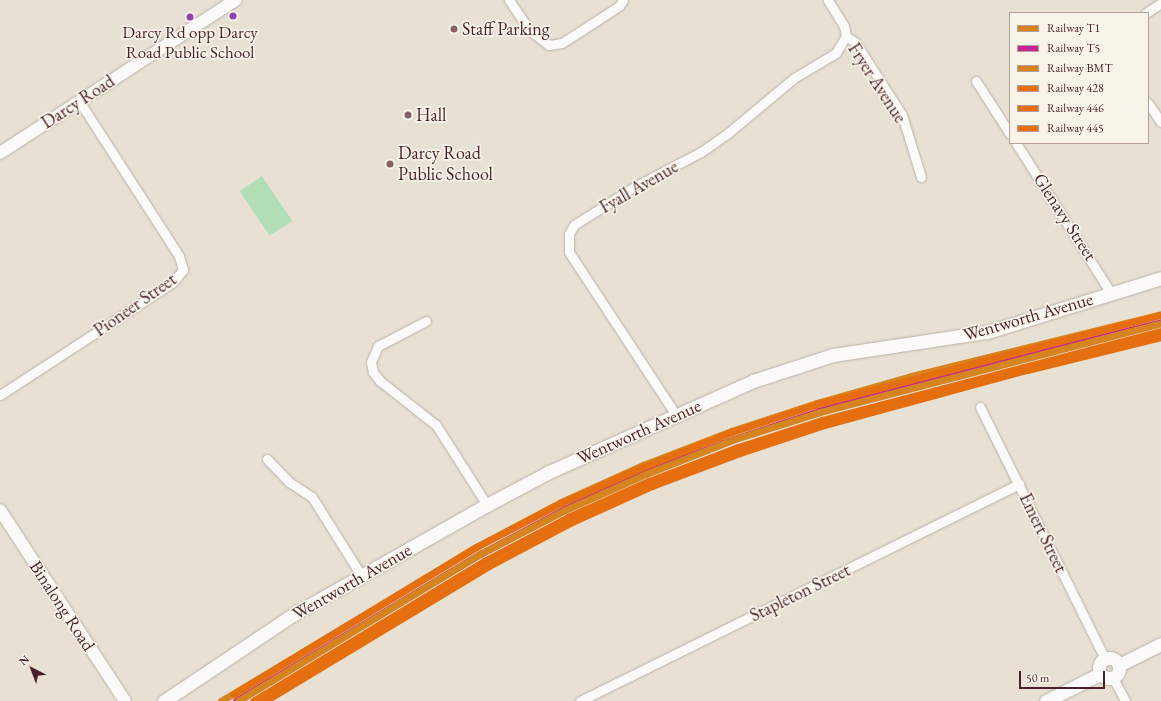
<!DOCTYPE html>
<style>
body{margin:0}
#map{position:relative;width:1161px;height:701px;overflow:hidden;background:#e8e0d2;font-family:"EB Garamond",serif}
div>[style]{position:absolute}
.green>*{inset:0;background:#b2deb6;transform-origin:0 0}
.roads{filter:drop-shadow(0 0 1px #b9b0a8) drop-shadow(0 0 1px #b9b0a8)}
.minor>*{height:9px;margin:-4.5px;padding:0 4.5px;transform-origin:4.5px;border-radius:4.5px;background:#fcfaf8}
.tertiary>*{height:12px;margin:-6px;padding:0 6px;transform-origin:6px;border-radius:6px;background:#fcfaf8}
.secondary>*{height:13px;margin:-6.5px;padding:0 6.5px;transform-origin:6.5px;border-radius:6.5px;background:#fcfaf8}
.secondary>.ring{margin:-6.5px;padding:0;box-sizing:content-box;background:none;border:13px solid #fcfaf8;border-radius:50%}
.rail-1>*{height:7px;margin:-3.5px;padding:0 3.5px;transform-origin:3.5px;border-radius:3.5px;background:#d6841f}
.rail-2>*{height:7px;margin:-3.5px;padding:0 3.5px;transform-origin:3.5px;border-radius:3.5px;background:#c4258f}
.rail-3>*{height:7px;margin:-3.5px;padding:0 3.5px;transform-origin:3.5px;border-radius:3.5px;background:#d6841f}
.rail-4>*{height:7px;margin:-3.5px;padding:0 3.5px;transform-origin:3.5px;border-radius:3.5px;background:#e56e0f}
.rail-5>*{height:7px;margin:-3.5px;padding:0 3.5px;transform-origin:3.5px;border-radius:3.5px;background:#e56e0f}
.rail-6>*{height:7px;margin:-3.5px;padding:0 3.5px;transform-origin:3.5px;border-radius:3.5px;background:#e56e0f}
.dots>*{width:11px;height:11px;translate:-50% -50%;box-sizing:border-box;border:2px solid #f7f3e8;border-radius:50%}
span{translate:-50% -50%;white-space:nowrap;text-align:center;line-height:1.15;-webkit-text-stroke:3.5px #f7f3e8;paint-order:stroke}
.bus-label{font-size:17px;color:#4a1f2b}
.poi-label{font-size:18px;color:#4a1f2b}
.left{translate:0 -50%;text-align:left}
.street-label{font-size:18px;color:#4a1f2b}
.legend{position:absolute;left:1009px;top:12px;width:140px;height:132px;box-sizing:border-box;background:#f7f3e8;border:1px solid #b29e9c;margin:0;padding:5px 7px;list-style:none;font-size:12px;color:#4a1f2b}
.legend li{display:flex;align-items:center;gap:8px;height:20px}
.legend b{width:20px;border:1px solid #b29e9c}
.north{position:absolute;left:12px;top:649px;width:40px;height:40px;-webkit-text-stroke:3px #f7f3e8;paint-order:stroke;rotate:318deg;font-size:11px;font-weight:700;line-height:16px;text-align:center;color:#4a1f2b}
.north::after{content:'';display:block;margin:auto;width:14px;height:18px;background:#4a1f2b;clip-path:polygon(50% 0,100% 100%,50% 72%,0 100%)}
.scale{position:absolute;left:1019px;top:671px;width:86px;height:18px;box-sizing:border-box;border:2px solid #4a1f2b;border-top:0;padding-left:5px;font-size:12px;line-height:14px;white-space:nowrap;color:#4a1f2b;-webkit-text-stroke:3px #f7f3e8;paint-order:stroke}
</style>
<div id="map">
<div class="green">
<i style="left:262px;top:176px;width:54px;height:27px;rotate:56deg"></i>
</div>
<div class="roads">
<div class="minor">
<i style="left:509px;top:0;width:36px;rotate:56deg"></i>
<i style="left:529px;top:30px;width:25px;rotate:37deg"></i>
<i style="left:549px;top:45px;width:13px;rotate:-9deg"></i>
<i style="left:562px;top:43px;width:68px;rotate:-33deg"></i>
<i style="left:619px;top:6px;width:7px;rotate:-56deg"></i>
<i style="left:1146px;top:13px;width:18px;rotate:-34deg"></i>
<i style="left:846px;top:36px;width:11px;rotate:34deg"></i>
<i style="left:855px;top:42px;width:87px;rotate:57.2deg"></i>
<i style="left:902px;top:115px;width:65px;rotate:73deg"></i>
<i style="left:976px;top:81px;width:63px;rotate:57.3deg"></i>
<i style="left:1148px;top:103px;width:23px;rotate:56deg"></i>
<i style="left:1016px;top:143px;width:178px;rotate:57.7deg"></i>
<i style="left:426px;top:321px;width:54px;rotate:152.5deg"></i>
<i style="left:378px;top:346px;width:17px;rotate:114deg"></i>
<i style="left:371px;top:362px;width:10px;rotate:79deg"></i>
<i style="left:373px;top:372px;width:11px;rotate:52deg"></i>
<i style="left:380px;top:381px;width:71px;rotate:38.2deg"></i>
<i style="left:436px;top:425px;width:95px;rotate:57.5deg"></i>
<i style="left:0;top:395px;width:205px;rotate:-33.1deg"></i>
<i style="left:172px;top:283px;width:17px;rotate:-50deg"></i>
<i style="left:183px;top:270px;width:15px;rotate:-106deg"></i>
<i style="left:179px;top:256px;width:184px;rotate:-122.8deg"></i>
<i style="left:980px;top:407px;width:281px;rotate:63.6deg"></i>
<i style="left:676px;top:415px;width:195px;rotate:-123.3deg"></i>
<i style="left:569px;top:252px;width:18px;rotate:-90deg"></i>
<i style="left:569px;top:234px;width:10px;rotate:-61deg"></i>
<i style="left:574px;top:225px;width:71px;rotate:-32.3deg"></i>
<i style="left:634px;top:187px;width:76px;rotate:-27.6deg"></i>
<i style="left:701px;top:152px;width:33px;rotate:-35deg"></i>
<i style="left:728px;top:133px;width:86px;rotate:-39.8deg"></i>
<i style="left:794px;top:78px;width:49px;rotate:-30.8deg"></i>
<i style="left:836px;top:53px;width:20px;rotate:-60deg"></i>
<i style="left:846px;top:36px;width:10px;rotate:-101deg"></i>
<i style="left:844px;top:26px;width:31px;rotate:-122deg"></i>
<i style="left:267px;top:459px;width:32px;rotate:46deg"></i>
<i style="left:289px;top:482px;width:27px;rotate:33deg"></i>
<i style="left:312px;top:497px;width:92px;rotate:57.9deg"></i>
<i style="left:1113px;top:678px;width:26px;rotate:62deg"></i>
<i style="left:580px;top:701px;width:490px;rotate:-26.3deg"></i>
</div>
<div class="tertiary">
<i style="left:0;top:153px;width:281px;rotate:-33deg"></i>
<i style="left:0;top:510px;width:228px;rotate:56.8deg"></i>
</div>
<div class="secondary">
<i class="ring" style="left:1099px;top:658px;width:7px;height:7px"></i>
<i style="left:1119px;top:665px;width:47px;rotate:-26.6deg"></i>
<i style="left:164px;top:701px;width:156px;rotate:-33.8deg"></i>
<i style="left:294px;top:614px;width:222px;rotate:-29.5deg"></i>
<i style="left:487px;top:505px;width:70px;rotate:-28deg"></i>
<i style="left:549px;top:472px;width:223px;rotate:-24deg"></i>
<i style="left:753px;top:381px;width:84px;rotate:-18deg"></i>
<i style="left:833px;top:355px;width:156px;rotate:-8.5deg"></i>
<i style="left:987px;top:332px;width:182px;rotate:-17.2deg"></i>
<i style="left:1046px;top:701px;width:60px;rotate:-26.6deg"></i>
</div>
</div>
<div class="rail-1">
<i style="left:221px;top:701px;width:298px;rotate:-31.1deg"></i>
<i style="left:476px;top:547px;width:96px;rotate:-27.9deg"></i>
<i style="left:561px;top:502px;width:90px;rotate:-24.3deg"></i>
<i style="left:643px;top:465px;width:94px;rotate:-21.1deg"></i>
<i style="left:731px;top:431px;width:90px;rotate:-18deg"></i>
<i style="left:817px;top:403px;width:98px;rotate:-16deg"></i>
<i style="left:911px;top:376px;width:258px;rotate:-13.9deg"></i>
</div>
<div class="rail-2">
<i style="left:236px;top:701px;width:285px;rotate:-31.1deg"></i>
<i style="left:480px;top:554px;width:96px;rotate:-27.9deg"></i>
<i style="left:565px;top:509px;width:89px;rotate:-24.6deg"></i>
<i style="left:646px;top:472px;width:94px;rotate:-20.6deg"></i>
<i style="left:734px;top:439px;width:89px;rotate:-18.2deg"></i>
<i style="left:819px;top:411px;width:98px;rotate:-16deg"></i>
<i style="left:913px;top:384px;width:256px;rotate:-14deg"></i>
</div>
<div class="rail-3">
<i style="left:238px;top:701px;width:283px;rotate:-31.3deg"></i>
<i style="left:480px;top:554px;width:96px;rotate:-27.4deg"></i>
<i style="left:565px;top:510px;width:89px;rotate:-24deg"></i>
<i style="left:646px;top:474px;width:96px;rotate:-21.5deg"></i>
<i style="left:735px;top:439px;width:89px;rotate:-17.6deg"></i>
<i style="left:820px;top:412px;width:352px;rotate:-14.6deg"></i>
</div>
<div class="rail-4">
<i style="left:253px;top:701px;width:270px;rotate:-31.2deg"></i>
<i style="left:484px;top:561px;width:95px;rotate:-27.6deg"></i>
<i style="left:568px;top:517px;width:89px;rotate:-24deg"></i>
<i style="left:649px;top:481px;width:95px;rotate:-20.9deg"></i>
<i style="left:738px;top:447px;width:88px;rotate:-17.8deg"></i>
<i style="left:822px;top:420px;width:350px;rotate:-14.7deg"></i>
</div>
<div class="rail-5">
<i style="left:234px;top:694px;width:283px;rotate:-31.3deg"></i>
<i style="left:476px;top:547px;width:96px;rotate:-27.4deg"></i>
<i style="left:561px;top:503px;width:90px;rotate:-23.7deg"></i>
<i style="left:643px;top:467px;width:96px;rotate:-21.5deg"></i>
<i style="left:732px;top:432px;width:90px;rotate:-18deg"></i>
<i style="left:818px;top:404px;width:352px;rotate:-14.6deg"></i>
</div>
<div class="rail-6">
<i style="left:265px;top:701px;width:262px;rotate:-31.1deg"></i>
<i style="left:489px;top:566px;width:94px;rotate:-27.9deg"></i>
<i style="left:572px;top:522px;width:88px;rotate:-24.2deg"></i>
<i style="left:652px;top:486px;width:94px;rotate:-20.6deg"></i>
<i style="left:740px;top:453px;width:89px;rotate:-18.4deg"></i>
<i style="left:824px;top:425px;width:210px;rotate:-15.2deg"></i>
<i style="left:1027px;top:370px;width:138px;rotate:-13.8deg"></i>
</div>
<div class="dots">
<i style="left:233px;top:16px;background:#8e44ad"></i>
<i style="left:190px;top:17px;background:#8e44ad"></i>
<i style="left:454px;top:29px;background:#816365"></i>
<i style="left:408px;top:115px;background:#816365"></i>
<i style="left:390px;top:164px;background:#816365"></i>
</div>
<div class="bus-label">
<span style="left:190px;top:43px">Darcy Rd opp Darcy<br>Road Public School</span>
</div>
<div class="poi-label">
<span class="left" style="left:462px;top:29px">Staff Parking</span>
<span class="left" style="left:416px;top:115px">Hall</span>
<span class="left" style="left:398px;top:164px">Darcy Road<br>Public School</span>
</div>
<div class="street-label">
<span style="left:877px;top:83px;rotate:57deg">Fryer Avenue</span>
<span style="left:78px;top:102px;rotate:-33deg">Darcy Road</span>
<span style="left:639px;top:187px;rotate:-30deg">Fyall Avenue</span>
<span style="left:1065px;top:217px;rotate:57deg">Glenavy Street</span>
<span style="left:135px;top:305px;rotate:-35deg">Pioneer Street</span>
<span style="left:1028px;top:317px;rotate:-16deg">Wentworth Avenue</span>
<span style="left:639px;top:432px;rotate:-24deg">Wentworth Avenue</span>
<span style="left:1043px;top:533px;rotate:64deg">Emert Street</span>
<span style="left:352px;top:582px;rotate:-30deg">Wentworth Avenue</span>
<span style="left:800px;top:593px;rotate:-26deg">Stapleton Street</span>
<span style="left:62px;top:606px;rotate:57deg">Binalong Road</span>
</div>
<ul class="legend">
<li><b style="height:5px;background:#d6841f"></b>Railway T1</li>
<li><b style="height:5px;background:#c4258f"></b>Railway T5</li>
<li><b style="height:5px;background:#d6841f"></b>Railway BMT</li>
<li><b style="height:5px;background:#e56e0f"></b>Railway 428</li>
<li><b style="height:5px;background:#e56e0f"></b>Railway 446</li>
<li><b style="height:5px;background:#e56e0f"></b>Railway 445</li>
</ul>
<div class="north">N</div>
<div class="scale">50 m</div>
</div>
